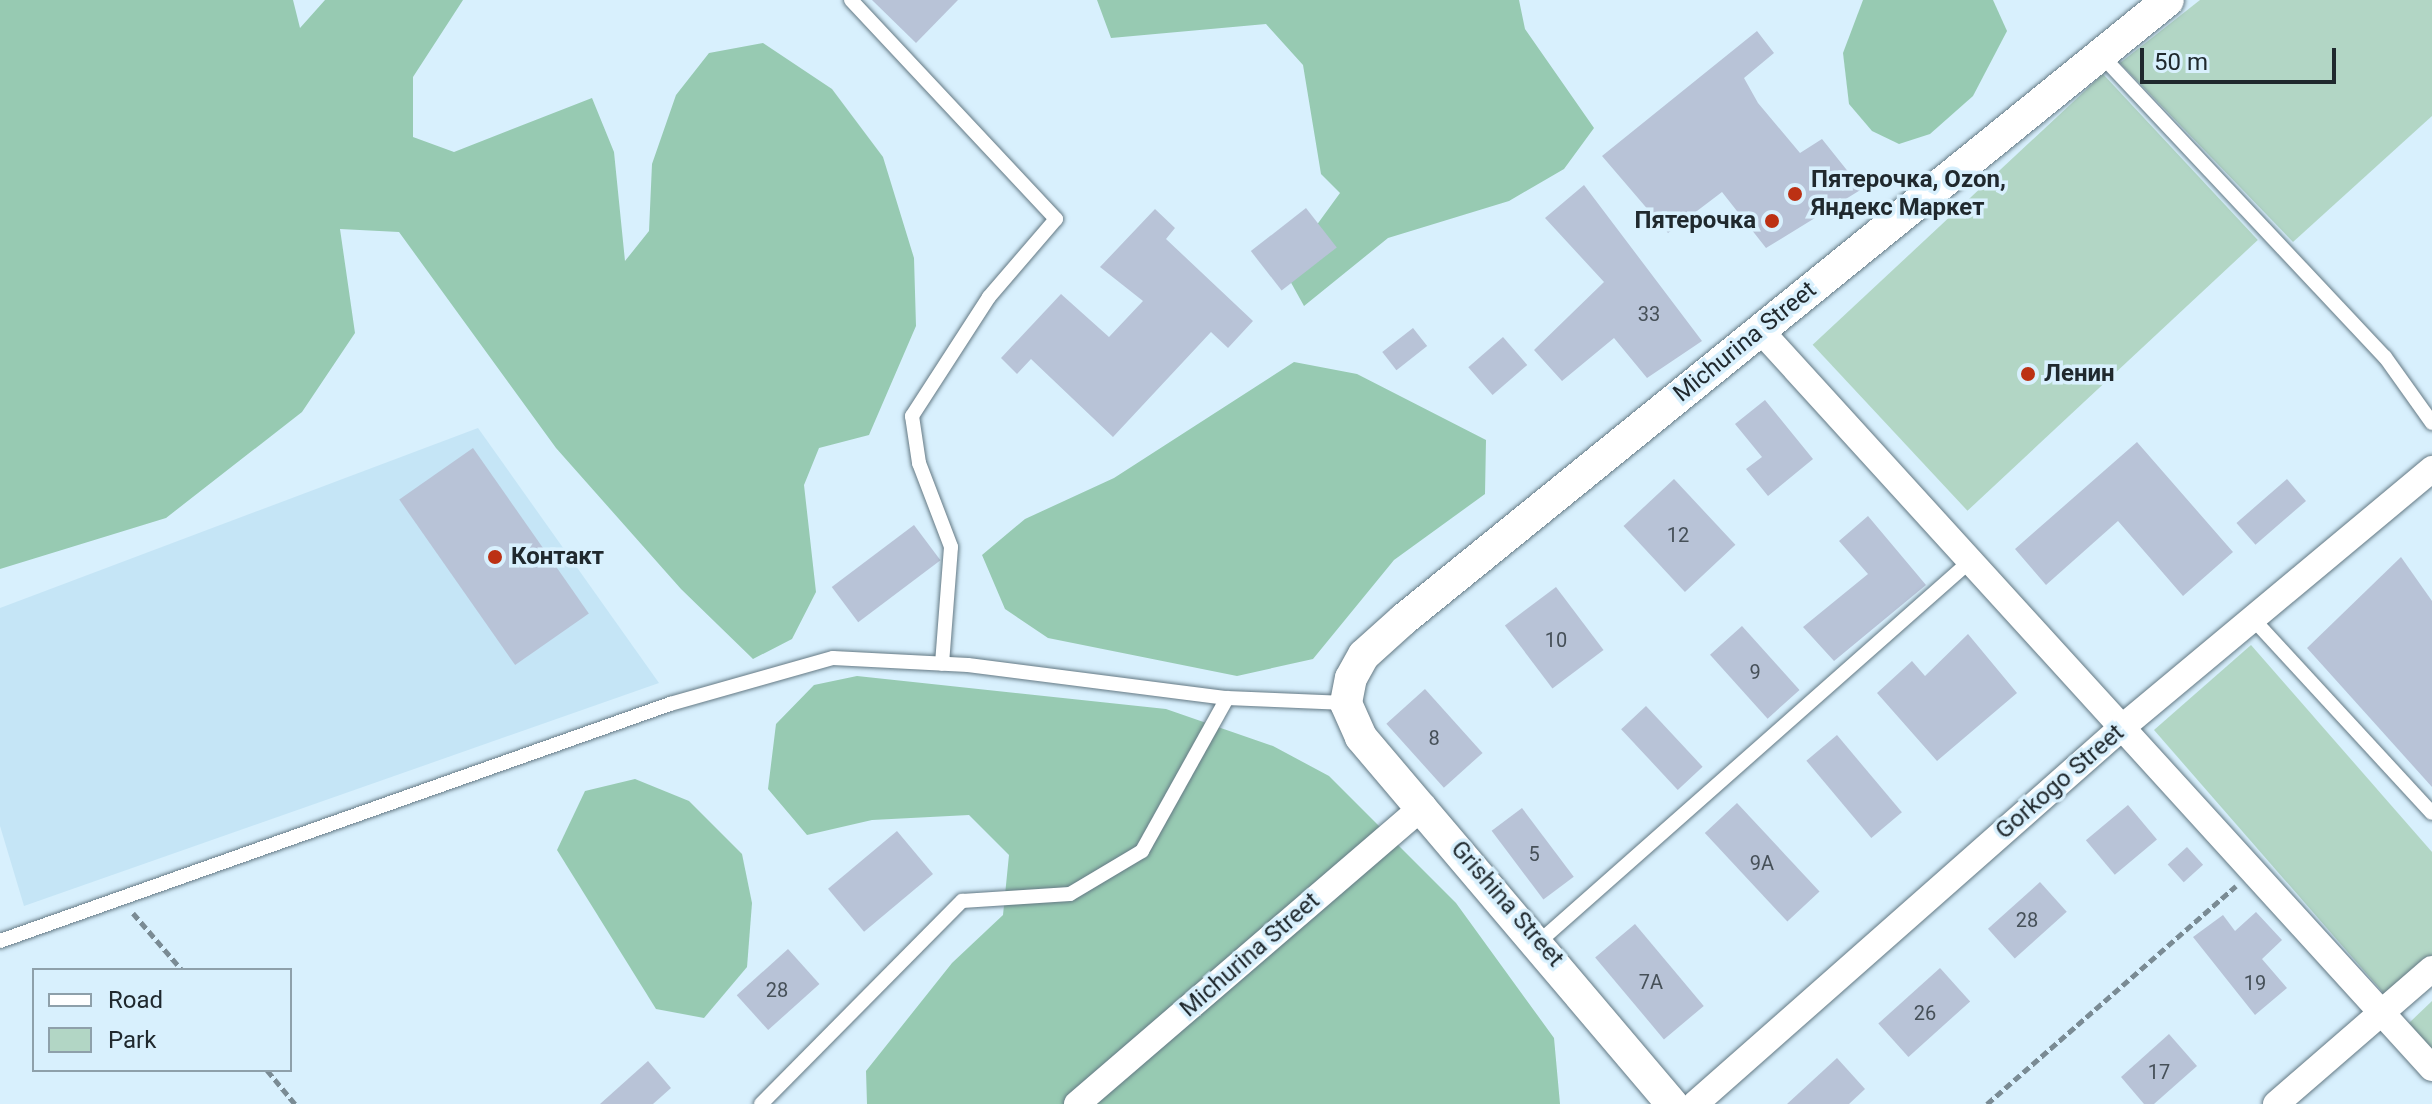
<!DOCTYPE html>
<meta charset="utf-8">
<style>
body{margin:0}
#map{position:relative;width:2432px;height:1104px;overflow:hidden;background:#d8f0fd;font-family:Roboto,sans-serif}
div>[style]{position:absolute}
.built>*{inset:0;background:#c5e5f6}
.green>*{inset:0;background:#b2d6c5;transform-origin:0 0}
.forest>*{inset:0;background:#97cab2}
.building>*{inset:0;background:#b8c3d7;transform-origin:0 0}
.path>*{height:5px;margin-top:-2.5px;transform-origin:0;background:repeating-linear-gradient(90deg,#7a8b94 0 8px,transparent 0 12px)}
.roads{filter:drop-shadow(0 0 2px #647984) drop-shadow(0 0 2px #647984)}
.service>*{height:14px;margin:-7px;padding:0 7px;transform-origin:7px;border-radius:7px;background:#fff}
.minor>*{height:26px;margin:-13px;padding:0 13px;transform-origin:13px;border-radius:13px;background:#fff}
.tertiary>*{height:32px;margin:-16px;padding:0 16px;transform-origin:16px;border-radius:16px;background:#fff}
.dots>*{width:22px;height:22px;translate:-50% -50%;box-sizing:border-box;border:4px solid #d8f0fd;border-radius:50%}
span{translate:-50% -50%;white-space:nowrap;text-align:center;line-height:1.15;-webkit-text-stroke:7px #d8f0fd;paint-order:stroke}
.number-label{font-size:20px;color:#465058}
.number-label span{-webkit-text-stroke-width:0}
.poi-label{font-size:24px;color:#20292e;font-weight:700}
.left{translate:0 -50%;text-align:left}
.right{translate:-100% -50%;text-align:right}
.street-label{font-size:24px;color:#20292e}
.legend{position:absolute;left:32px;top:968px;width:260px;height:104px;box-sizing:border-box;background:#d8f0fd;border:2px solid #8ea0aa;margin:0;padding:10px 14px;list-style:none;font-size:24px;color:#20292e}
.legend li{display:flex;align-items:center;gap:16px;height:40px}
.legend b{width:40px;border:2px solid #8ea0aa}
.scale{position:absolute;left:2140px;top:48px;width:196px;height:36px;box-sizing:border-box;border:4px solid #20292e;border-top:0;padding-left:10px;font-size:24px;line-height:28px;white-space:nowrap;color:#20292e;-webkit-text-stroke:6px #d8f0fd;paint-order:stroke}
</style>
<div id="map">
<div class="built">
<i style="clip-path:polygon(478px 428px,659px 683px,24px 906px,0 826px,0 608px)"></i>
</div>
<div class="green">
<i style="clip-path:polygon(2200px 0,2432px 0,2432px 116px,2293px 242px,2120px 63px)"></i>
<i style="left:2103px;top:74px;width:227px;height:397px;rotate:47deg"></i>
<i style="clip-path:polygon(2251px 645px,2432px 852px,2432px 955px,2386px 996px,2154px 730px)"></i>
<i style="clip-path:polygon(2432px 1001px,2432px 1049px,2409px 1023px)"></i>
</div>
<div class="forest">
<i style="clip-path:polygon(0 0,293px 0,300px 28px,325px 0,463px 0,413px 77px,413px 137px,454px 152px,592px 98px,614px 152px,625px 261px,649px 231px,652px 164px,676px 95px,709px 53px,763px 43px,832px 89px,883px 157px,914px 258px,916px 326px,869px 435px,819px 448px,804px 485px,816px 592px,792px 639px,753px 659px,681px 589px,556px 448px,399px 232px,340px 229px,355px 333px,302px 412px,166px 518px,0 569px)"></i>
<i style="clip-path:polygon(1097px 0,1519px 0,1525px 29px,1594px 128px,1564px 169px,1509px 201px,1388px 238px,1304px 306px,1284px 270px,1340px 193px,1321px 174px,1303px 65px,1266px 24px,1111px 38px)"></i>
<i style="clip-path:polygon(1863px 0,1993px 0,2007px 31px,1973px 96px,1930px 134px,1899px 144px,1872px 131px,1849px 104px,1843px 53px)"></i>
<i style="clip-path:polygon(1294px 362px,1357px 374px,1486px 440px,1485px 494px,1394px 560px,1313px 659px,1237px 676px,1048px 638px,1005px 609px,982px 555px,1025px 519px,1114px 478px)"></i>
<i style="clip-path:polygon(857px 676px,1166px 709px,1273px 746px,1329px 776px,1456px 903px,1554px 1038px,1560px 1104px,867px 1104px,866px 1071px,952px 963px,1003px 915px,1009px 855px,969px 815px,872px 820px,807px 835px,768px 789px,776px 724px,814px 685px)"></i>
<i style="clip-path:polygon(635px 779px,689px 801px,742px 854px,752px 903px,747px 967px,704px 1018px,656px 1009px,557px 850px,585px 791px)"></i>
</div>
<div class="building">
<i style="clip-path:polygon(872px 0,958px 0,916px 43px)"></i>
<i style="clip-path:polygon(1757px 31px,1774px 53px,1744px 78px,1758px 103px,1800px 153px,1822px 139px,1862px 189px,1766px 248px,1722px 192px,1668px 233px,1602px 156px)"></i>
<i style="clip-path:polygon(1584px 185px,1702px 341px,1647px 378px,1614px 338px,1562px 381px,1534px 350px,1604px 282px,1545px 218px)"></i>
<i style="left:1306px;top:208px;width:50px;height:70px;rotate:52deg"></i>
<i style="clip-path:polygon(1155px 209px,1175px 228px,1166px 239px,1253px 321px,1228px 348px,1211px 332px,1113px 437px,1031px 359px,1017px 374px,1001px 358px,1061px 294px,1109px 337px,1143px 301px,1100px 267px)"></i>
<i style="left:1413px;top:328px;width:23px;height:39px;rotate:52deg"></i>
<i style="left:1503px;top:337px;width:37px;height:46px;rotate:49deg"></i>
<i style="clip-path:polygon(1765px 400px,1813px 459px,1768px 496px,1746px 469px,1762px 457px,1735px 424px)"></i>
<i style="clip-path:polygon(2137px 442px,2233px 552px,2183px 596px,2118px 521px,2046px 585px,2015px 549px)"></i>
<i style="left:473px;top:448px;width:202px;height:90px;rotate:55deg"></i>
<i style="left:1674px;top:479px;width:90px;height:69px;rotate:47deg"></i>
<i style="left:2287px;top:479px;width:29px;height:67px;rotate:49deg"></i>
<i style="clip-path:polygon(1868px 516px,1926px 585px,1834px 661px,1803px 627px,1868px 574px,1839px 541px)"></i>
<i style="left:914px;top:525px;width:44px;height:103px;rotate:53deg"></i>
<i style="clip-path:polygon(2401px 557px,2432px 601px,2432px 787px,2307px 648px)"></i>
<i style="left:1556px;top:587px;width:79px;height:64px;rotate:53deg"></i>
<i style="left:1742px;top:626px;width:86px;height:43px;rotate:48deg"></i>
<i style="clip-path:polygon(1968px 634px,2017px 693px,1937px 761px,1877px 693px,1912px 661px,1925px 676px)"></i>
<i style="left:1425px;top:689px;width:86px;height:52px;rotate:48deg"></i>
<i style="left:1646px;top:706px;width:83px;height:34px;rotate:47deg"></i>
<i style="left:1837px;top:735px;width:101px;height:40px;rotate:50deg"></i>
<i style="left:1737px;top:803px;width:121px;height:44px;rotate:47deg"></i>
<i style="left:2128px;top:805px;width:45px;height:55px;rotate:50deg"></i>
<i style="left:1522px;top:808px;width:86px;height:38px;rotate:53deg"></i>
<i style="left:897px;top:831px;width:56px;height:90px;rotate:50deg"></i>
<i style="left:2187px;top:847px;width:24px;height:26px;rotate:48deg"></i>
<i style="left:2040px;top:882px;width:40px;height:70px;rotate:48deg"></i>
<i style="clip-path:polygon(2256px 912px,2282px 940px,2262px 959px,2287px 988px,2255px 1015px,2193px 937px,2223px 915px,2235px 931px)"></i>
<i style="left:1635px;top:924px;width:107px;height:52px;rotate:50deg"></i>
<i style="left:788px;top:949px;width:47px;height:69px;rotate:48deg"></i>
<i style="left:1940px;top:968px;width:45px;height:83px;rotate:48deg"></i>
<i style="clip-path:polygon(2169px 1034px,2197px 1066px,2154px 1104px,2144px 1104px,2121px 1077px)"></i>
<i style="clip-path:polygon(1837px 1058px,1865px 1089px,1849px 1104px,1787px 1104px)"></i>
<i style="clip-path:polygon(648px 1061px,671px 1088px,653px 1104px,600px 1104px)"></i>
</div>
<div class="path">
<i style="left:133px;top:913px;width:75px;rotate:49.3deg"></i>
<i style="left:267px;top:1070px;width:44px;rotate:50.5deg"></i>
<i style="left:1987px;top:1104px;width:331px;rotate:-41.2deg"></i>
</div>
<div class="roads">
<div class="service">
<i style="left:851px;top:0;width:300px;rotate:46.9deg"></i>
<i style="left:1056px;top:219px;width:103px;rotate:130.7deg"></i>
<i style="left:989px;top:297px;width:142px;rotate:122.9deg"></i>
<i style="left:912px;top:416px;width:48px;rotate:81.5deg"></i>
<i style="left:919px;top:463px;width:90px;rotate:69.1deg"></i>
<i style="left:951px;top:547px;width:117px;rotate:94.4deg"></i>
<i style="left:2102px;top:56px;width:413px;rotate:46.8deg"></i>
<i style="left:2385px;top:357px;width:81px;rotate:54.5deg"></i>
<i style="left:2252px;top:618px;width:265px;rotate:47.3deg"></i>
<i style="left:0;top:941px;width:711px;rotate:-19.48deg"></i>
<i style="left:670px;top:704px;width:169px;rotate:-15.8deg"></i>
<i style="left:833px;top:658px;width:135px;rotate:3deg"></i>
<i style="left:968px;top:665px;width:261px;rotate:7.3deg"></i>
<i style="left:1227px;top:698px;width:119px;rotate:2.4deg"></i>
<i style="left:1540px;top:941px;width:571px;rotate:-41.45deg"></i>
<i style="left:761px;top:1104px;width:286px;rotate:-45.3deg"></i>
<i style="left:962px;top:901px;width:108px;rotate:-3.7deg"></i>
<i style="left:1070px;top:894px;width:84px;rotate:-30.8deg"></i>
<i style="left:1142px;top:851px;width:175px;rotate:-60.9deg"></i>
</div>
<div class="minor">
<i style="left:1760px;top:330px;width:998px;rotate:47.68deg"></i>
<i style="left:1077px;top:1104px;width:457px;rotate:-40.7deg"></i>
<i style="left:1695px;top:1104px;width:565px;rotate:-41.41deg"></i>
<i style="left:2119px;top:730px;width:408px;rotate:-39.8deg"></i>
<i style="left:2276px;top:1104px;width:206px;rotate:-40.9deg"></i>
</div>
<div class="tertiary">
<i style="left:1672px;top:1104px;width:481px;rotate:-130.3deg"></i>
<i style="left:1361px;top:737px;width:37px;rotate:-114deg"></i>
<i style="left:1346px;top:703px;width:25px;rotate:-79deg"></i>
<i style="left:1351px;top:678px;width:26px;rotate:-61deg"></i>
<i style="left:1364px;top:655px;width:54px;rotate:-42deg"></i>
<i style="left:1404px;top:619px;width:983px;rotate:-39.01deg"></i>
</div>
</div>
<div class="dots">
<i style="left:1795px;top:194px;background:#bc3114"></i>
<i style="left:1772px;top:221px;background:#bc3114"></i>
<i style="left:2028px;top:374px;background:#bc3114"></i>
<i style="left:495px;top:557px;background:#bc3114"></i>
</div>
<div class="number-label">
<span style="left:1649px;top:314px">33</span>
<span style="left:1678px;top:535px">12</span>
<span style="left:1556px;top:640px">10</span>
<span style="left:1755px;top:672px">9</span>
<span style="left:1434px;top:738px">8</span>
<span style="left:1534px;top:854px">5</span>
<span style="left:1762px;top:863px">9А</span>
<span style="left:2027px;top:920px">28</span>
<span style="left:1651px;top:982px">7А</span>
<span style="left:2255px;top:983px">19</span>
<span style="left:777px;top:990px">28</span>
<span style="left:1925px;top:1013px">26</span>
<span style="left:2159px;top:1072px">17</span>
</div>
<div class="poi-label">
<span class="left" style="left:1811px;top:194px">Пятерочка, Ozon,<br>Яндекс Маркет</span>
<span class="right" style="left:1756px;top:221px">Пятерочка</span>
<span class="left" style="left:2044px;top:374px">Ленин</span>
<span class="left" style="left:511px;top:557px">Контакт</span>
</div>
<div class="street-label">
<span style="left:1745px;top:342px;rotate:-39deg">Michurina Street</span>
<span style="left:2060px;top:782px;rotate:-41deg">Gorkogo Street</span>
<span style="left:1507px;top:904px;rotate:49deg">Grishina Street</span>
<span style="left:1250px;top:955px;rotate:-41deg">Michurina Street</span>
</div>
<ul class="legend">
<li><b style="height:10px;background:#fff"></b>Road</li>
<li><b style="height:22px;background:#b2d6c5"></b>Park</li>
</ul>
<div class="scale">50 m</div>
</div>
